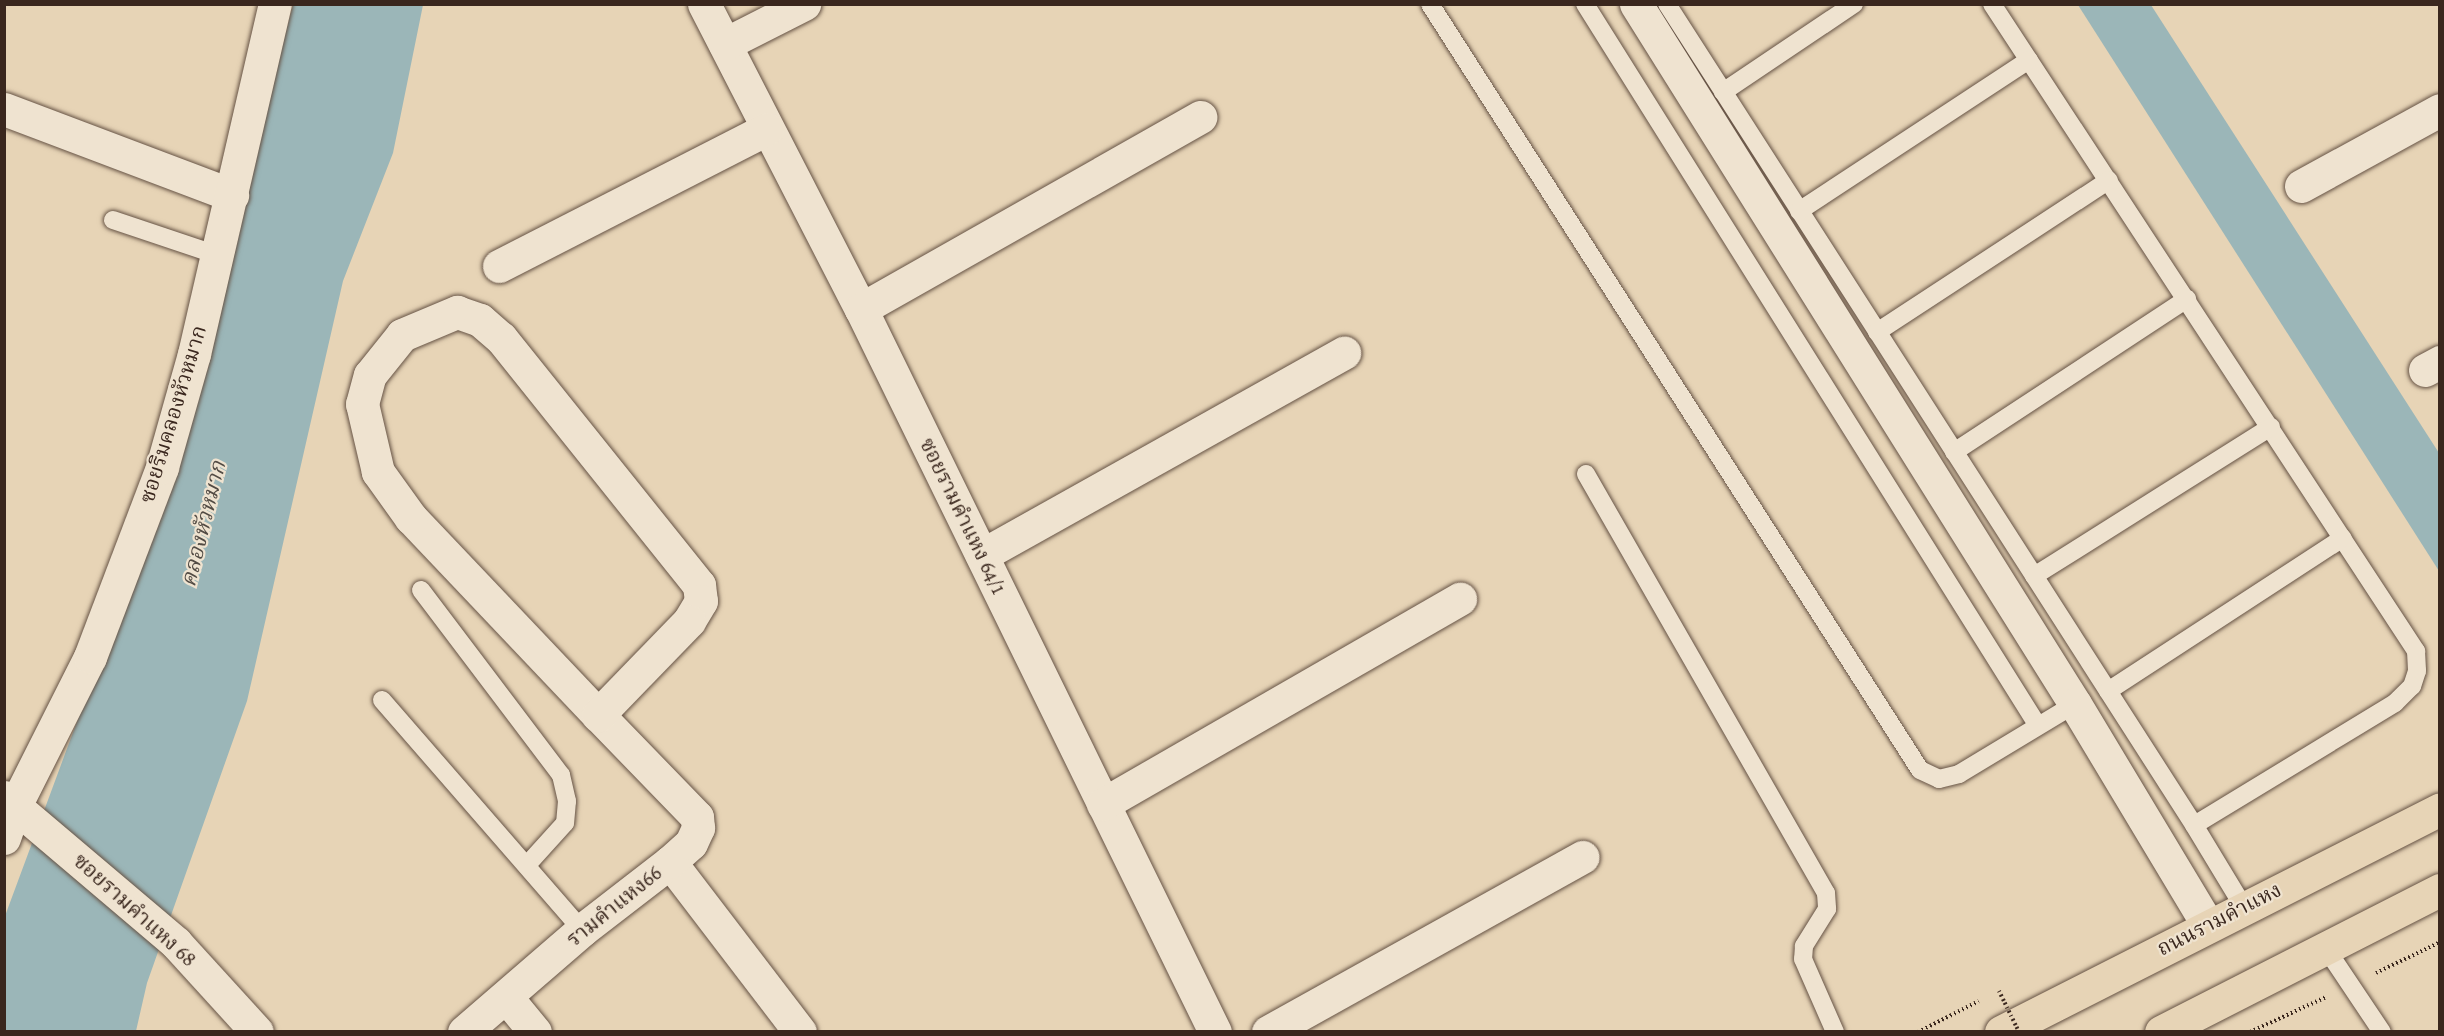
<!DOCTYPE html>
<meta charset="utf-8">
<style>
body{margin:0}
#map{position:relative;width:2444px;height:1036px;overflow:hidden;background:#e7d4b6;font-family:Alegreya,"Noto Serif Thai",serif}
div>[style]{position:absolute}
.water>*{inset:0;background:#9bb6b8}
.path>*{height:4px;margin-top:-2px;transform-origin:0;background:repeating-linear-gradient(90deg,#3a271e 0 1.5px,transparent 0 4.5px)}
.roads{filter:drop-shadow(0 0 2px #655244) drop-shadow(0 0 2px #655244)}
.lane>*{height:18px;margin:-9px;padding:0 9px;transform-origin:9px;border-radius:9px;background:#efe3d0}
.street>*{height:33px;margin:-16.5px;padding:0 16.5px;transform-origin:16.5px;border-radius:16.5px;background:#efe3d0}
.primary>*{height:33px;margin:-16.5px;padding:0 16.5px;transform-origin:16.5px;border-radius:16.5px;background:#e7d4b6}
.path-bridge>*{height:4px;margin-top:-2px;transform-origin:0;background:repeating-linear-gradient(90deg,#3a271e 0 1.5px,transparent 0 4.5px)}
span{translate:-50% -50%;white-space:nowrap;text-align:center;line-height:1.15;-webkit-text-stroke:4.5px #efe3d0;paint-order:stroke}
.street-label{font-size:21px;color:#3a271e}
.water-label{font-size:22px;color:#524b44;font-style:italic}
.frame{position:absolute;inset:0;border:6px solid #3a271e;pointer-events:none}
</style>
<div id="map">
<div class="water">
<i style="clip-path:polygon(293px 5px,423px 5px,393px 153px,343px 281px,247px 701px,147px 983px,136px 1031px,5px 1032px,5px 916px,208px 368px,254px 151px)"></i>
<i style="clip-path:polygon(2078px 5px,2151px 5px,2439px 453px,2439px 571px)"></i>
</div>
<div class="path">
<i style="left:2376px;top:973px;width:71px;rotate:-25.8deg"></i>
<i style="left:1918px;top:1032px;width:68px;rotate:-26.9deg"></i>
<i style="left:2250px;top:1032px;width:84px;rotate:-24.7deg"></i>
</div>
<div class="roads">
<div class="lane">
<i style="left:1430px;top:4px;width:909px;rotate:57.39deg"></i>
<i style="left:1920px;top:770px;width:21px;rotate:25deg"></i>
<i style="left:1939px;top:779px;width:21px;rotate:-14deg"></i>
<i style="left:1959px;top:774px;width:135px;rotate:-31.1deg"></i>
<i style="left:1585px;top:4px;width:852px;rotate:57.89deg"></i>
<i style="left:1667px;top:4px;width:976px;rotate:57.3deg"></i>
<i style="left:1992px;top:4px;width:774px;rotate:56.76deg"></i>
<i style="left:2416px;top:651px;width:20px;rotate:87deg"></i>
<i style="left:2417px;top:671px;width:16px;rotate:108deg"></i>
<i style="left:2412px;top:686px;width:24px;rotate:135deg"></i>
<i style="left:2395px;top:703px;width:235px;rotate:148.7deg"></i>
<i style="left:2194px;top:825px;width:95px;rotate:58.8deg"></i>
<i style="left:1723px;top:92px;width:158px;rotate:-33.9deg"></i>
<i style="left:1799px;top:211px;width:275px;rotate:-33.3deg"></i>
<i style="left:113px;top:220px;width:110px;rotate:18.6deg"></i>
<i style="left:1877px;top:332px;width:277px;rotate:-33.2deg"></i>
<i style="left:1954px;top:452px;width:279px;rotate:-33.3deg"></i>
<i style="left:1586px;top:474px;width:483px;rotate:60.2deg"></i>
<i style="left:1826px;top:893px;width:16px;rotate:86deg"></i>
<i style="left:1827px;top:909px;width:44px;rotate:121.9deg"></i>
<i style="left:1804px;top:946px;width:13px;rotate:94deg"></i>
<i style="left:1803px;top:959px;width:80px;rotate:66.3deg"></i>
<i style="left:2034px;top:576px;width:280px;rotate:-32.2deg"></i>
<i style="left:421px;top:590px;width:232px;rotate:52.9deg"></i>
<i style="left:561px;top:775px;width:27px;rotate:77deg"></i>
<i style="left:567px;top:801px;width:22px;rotate:95deg"></i>
<i style="left:565px;top:823px;width:57px;rotate:132.1deg"></i>
<i style="left:2108px;top:691px;width:280px;rotate:-33.1deg"></i>
<i style="left:382px;top:700px;width:305px;rotate:49deg"></i>
<i style="left:2325px;top:947px;width:102px;rotate:56.2deg"></i>
</div>
<div class="street">
<i style="left:704px;top:4px;width:343px;rotate:62.8deg"></i>
<i style="left:861px;top:309px;width:805px;rotate:63.91deg"></i>
<i style="left:1636px;top:4px;width:826px;rotate:57.91deg"></i>
<i style="left:2075px;top:704px;width:257px;rotate:59deg"></i>
<i style="left:725px;top:44px;width:89px;rotate:-26.9deg"></i>
<i style="left:4px;top:109px;width:244px;rotate:20.7deg"></i>
<i style="left:2301px;top:186px;width:158px;rotate:-28.7deg"></i>
<i style="left:499px;top:266px;width:301px;rotate:-27.1deg"></i>
<i style="left:861px;top:309px;width:390px;rotate:-29.5deg"></i>
<i style="left:2425px;top:370px;width:17px;rotate:-28deg"></i>
<i style="left:982px;top:555px;width:415px;rotate:-29.2deg"></i>
<i style="left:4px;top:797px;width:226px;rotate:40.3deg"></i>
<i style="left:176px;top:943px;width:120px;rotate:47.7deg"></i>
<i style="left:1103px;top:804px;width:412px;rotate:-29.9deg"></i>
<i style="left:4px;top:838px;width:36px;rotate:-71deg"></i>
<i style="left:16px;top:804px;width:165px;rotate:-63.3deg"></i>
<i style="left:90px;top:657px;width:203px;rotate:-69.2deg"></i>
<i style="left:162px;top:467px;width:117px;rotate:-74.2deg"></i>
<i style="left:194px;top:354px;width:359px;rotate:-77deg"></i>
<i style="left:670px;top:862px;width:214px;rotate:52.6deg"></i>
<i style="left:507px;top:998px;width:44px;rotate:50.5deg"></i>
<i style="left:464px;top:1032px;width:156px;rotate:-40.8deg"></i>
<i style="left:582px;top:930px;width:111px;rotate:-37.7deg"></i>
<i style="left:670px;top:862px;width:28px;rotate:-42deg"></i>
<i style="left:691px;top:843px;width:17px;rotate:-65deg"></i>
<i style="left:698px;top:828px;width:11px;rotate:-95deg"></i>
<i style="left:697px;top:817px;width:142px;rotate:-134.1deg"></i>
<i style="left:598px;top:715px;width:272px;rotate:-133.5deg"></i>
<i style="left:411px;top:518px;width:57px;rotate:-125.7deg"></i>
<i style="left:378px;top:472px;width:70px;rotate:-103.2deg"></i>
<i style="left:362px;top:404px;width:30px;rotate:-75deg"></i>
<i style="left:370px;top:375px;width:51px;rotate:-51.3deg"></i>
<i style="left:402px;top:335px;width:60px;rotate:-22.7deg"></i>
<i style="left:457px;top:312px;width:24px;rotate:19deg"></i>
<i style="left:480px;top:320px;width:28px;rotate:41deg"></i>
<i style="left:501px;top:338px;width:317px;rotate:51.3deg"></i>
<i style="left:699px;top:585px;width:16px;rotate:83deg"></i>
<i style="left:701px;top:601px;width:23px;rotate:121deg"></i>
<i style="left:689px;top:621px;width:131px;rotate:134.1deg"></i>
<i style="left:1268px;top:1032px;width:360px;rotate:-29.1deg"></i>
</div>
<div class="primary">
<i style="left:2001px;top:1032px;width:492px;rotate:-26.9deg"></i>
<i style="left:2161px;top:1032px;width:313px;rotate:-27deg"></i>
</div>
</div>
<div class="path-bridge">
<i style="left:1999px;top:991px;width:46px;rotate:64deg"></i>
</div>
<div class="street-label">
<span style="left:173px;top:414px;rotate:-73deg">ซอยริมคลองหัวหมาก</span>
<span style="left:963px;top:516px;rotate:64deg">ซอยรามคำแหง 64/1</span>
<span style="left:614px;top:906px;rotate:-39deg">รามคำแหง66</span>
<span style="left:135px;top:910px;rotate:42deg">ซอยรามคำแหง 68</span>
<span style="left:2219px;top:919px;rotate:-27deg">ถนนรามคำแหง</span>
</div>
<div class="water-label">
<span style="left:204px;top:524px;rotate:-76deg">คลองหัวหมาก</span>
</div>
<div class="frame"></div>
</div>
